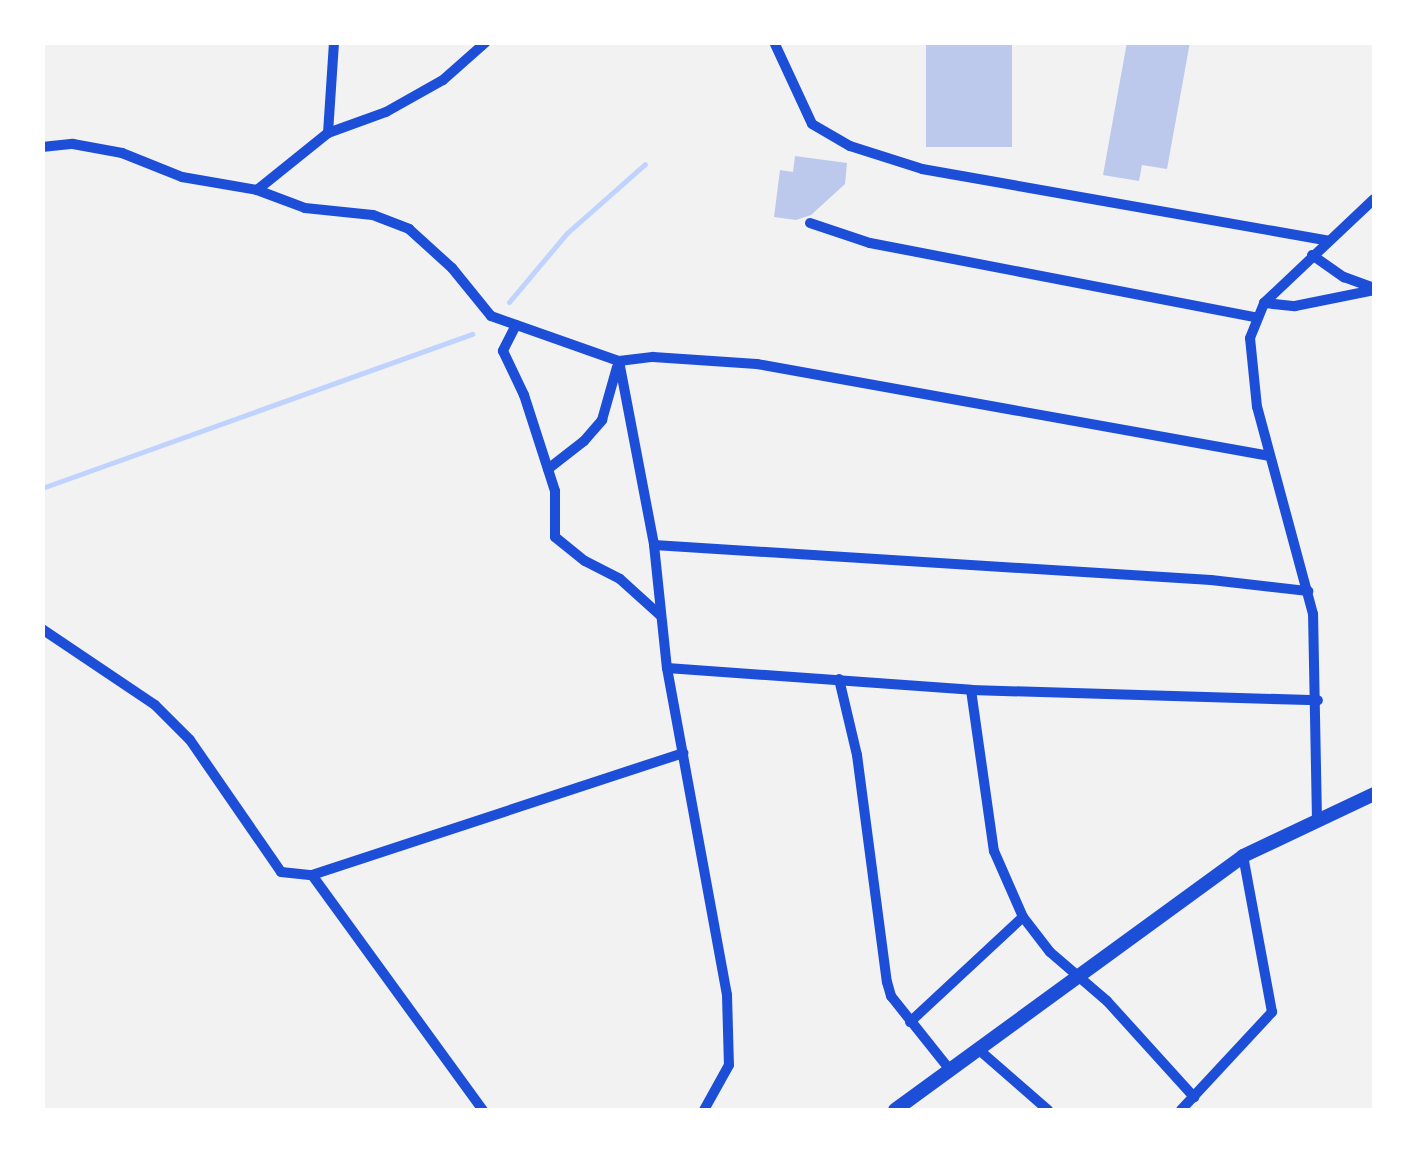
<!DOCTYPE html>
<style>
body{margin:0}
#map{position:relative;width:1417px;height:1153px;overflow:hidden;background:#f2f2f2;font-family:"Fira Sans Condensed",sans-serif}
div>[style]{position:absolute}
.stream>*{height:5px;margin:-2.5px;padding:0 2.5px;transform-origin:2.5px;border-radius:2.5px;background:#bfd3fe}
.building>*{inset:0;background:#bdc9ec;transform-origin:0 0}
.minor>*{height:10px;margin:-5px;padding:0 5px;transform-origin:5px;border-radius:5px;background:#1d4ed8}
.tertiary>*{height:14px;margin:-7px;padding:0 7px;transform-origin:7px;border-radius:7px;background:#1d4ed8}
span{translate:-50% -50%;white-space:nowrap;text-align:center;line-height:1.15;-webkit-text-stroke:9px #fff;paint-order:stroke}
.frame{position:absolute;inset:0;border:45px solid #fff;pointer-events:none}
</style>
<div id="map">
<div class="stream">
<i style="left:509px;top:302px;width:90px;rotate:-50deg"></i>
<i style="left:567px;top:233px;width:104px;rotate:-41.5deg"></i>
<i style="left:42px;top:488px;width:457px;rotate:-19.7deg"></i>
</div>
<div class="building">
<i style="left:926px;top:42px;width:86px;height:105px"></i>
<i style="clip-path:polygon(1127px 42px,1190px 42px,1167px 169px,1142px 165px,1139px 181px,1103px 175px)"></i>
<i style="clip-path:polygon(795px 156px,847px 163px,845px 184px,811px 215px,796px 220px,774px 217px,780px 170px,793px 172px)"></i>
</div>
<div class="minor">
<i style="left:774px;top:42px;width:90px;rotate:65.1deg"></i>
<i style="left:812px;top:124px;width:44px;rotate:30.1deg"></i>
<i style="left:850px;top:146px;width:76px;rotate:17.7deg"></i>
<i style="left:922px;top:169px;width:413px;rotate:10deg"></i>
<i style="left:328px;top:133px;width:91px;rotate:-86.2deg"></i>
<i style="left:42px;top:147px;width:31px;rotate:-6deg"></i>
<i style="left:73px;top:144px;width:50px;rotate:10.4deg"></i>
<i style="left:122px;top:153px;width:65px;rotate:21.8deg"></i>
<i style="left:182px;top:177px;width:76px;rotate:9.8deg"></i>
<i style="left:257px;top:190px;width:91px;rotate:-38.8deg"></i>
<i style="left:328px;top:133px;width:62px;rotate:-19.9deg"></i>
<i style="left:386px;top:112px;width:65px;rotate:-29.3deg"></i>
<i style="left:443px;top:80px;width:57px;rotate:-41.5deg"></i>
<i style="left:257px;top:190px;width:51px;rotate:20.6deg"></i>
<i style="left:305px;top:208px;width:68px;rotate:5.9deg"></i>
<i style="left:373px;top:215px;width:39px;rotate:21deg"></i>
<i style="left:409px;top:229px;width:58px;rotate:42.2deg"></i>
<i style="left:452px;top:268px;width:62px;rotate:50.9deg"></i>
<i style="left:491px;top:316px;width:136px;rotate:19.4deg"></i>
<i style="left:619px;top:361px;width:34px;rotate:-7deg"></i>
<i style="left:653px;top:357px;width:104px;rotate:3.9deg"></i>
<i style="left:757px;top:364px;width:521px;rotate:10.17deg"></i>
<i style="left:810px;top:223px;width:63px;rotate:18.4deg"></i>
<i style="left:870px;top:243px;width:393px;rotate:10.9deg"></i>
<i style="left:1312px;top:255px;width:39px;rotate:35deg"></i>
<i style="left:1344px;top:277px;width:32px;rotate:20deg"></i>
<i style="left:1264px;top:303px;width:31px;rotate:6deg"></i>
<i style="left:1295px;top:306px;width:81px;rotate:-11.4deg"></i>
<i style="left:516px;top:325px;width:29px;rotate:117deg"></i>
<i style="left:503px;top:351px;width:49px;rotate:64.5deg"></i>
<i style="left:524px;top:395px;width:101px;rotate:72.1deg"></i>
<i style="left:555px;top:491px;width:46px;rotate:90deg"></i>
<i style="left:555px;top:537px;width:38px;rotate:39deg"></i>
<i style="left:585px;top:561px;width:39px;rotate:27deg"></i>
<i style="left:620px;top:579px;width:55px;rotate:42.1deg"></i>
<i style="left:619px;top:361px;width:187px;rotate:79.2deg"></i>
<i style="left:654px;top:545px;width:124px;rotate:84deg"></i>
<i style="left:667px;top:668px;width:332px;rotate:79.6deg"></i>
<i style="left:727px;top:995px;width:70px;rotate:88.4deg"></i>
<i style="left:729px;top:1065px;width:51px;rotate:119.1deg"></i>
<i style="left:548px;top:469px;width:46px;rotate:-37.9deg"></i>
<i style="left:584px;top:441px;width:28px;rotate:-49deg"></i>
<i style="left:602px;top:420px;width:55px;rotate:-74.2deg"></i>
<i style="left:654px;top:545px;width:558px;rotate:3.6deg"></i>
<i style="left:1211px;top:580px;width:98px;rotate:6.5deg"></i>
<i style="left:42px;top:629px;width:136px;rotate:33.9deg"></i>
<i style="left:155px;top:705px;width:49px;rotate:45deg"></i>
<i style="left:190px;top:740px;width:160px;rotate:55.4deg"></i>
<i style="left:281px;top:872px;width:31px;rotate:6deg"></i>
<i style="left:312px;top:875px;width:391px;rotate:-18.2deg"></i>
<i style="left:667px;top:668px;width:305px;rotate:4.1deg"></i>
<i style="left:971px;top:690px;width:347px;rotate:1.7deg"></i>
<i style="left:839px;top:679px;width:78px;rotate:76.7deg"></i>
<i style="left:857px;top:755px;width:229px;rotate:82.5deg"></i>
<i style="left:887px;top:982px;width:15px;rotate:74deg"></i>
<i style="left:891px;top:996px;width:95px;rotate:51.4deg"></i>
<i style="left:971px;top:690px;width:163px;rotate:81.9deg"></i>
<i style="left:994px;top:851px;width:72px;rotate:66.3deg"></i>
<i style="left:1317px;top:820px;width:206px;rotate:-91.1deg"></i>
<i style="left:1313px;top:614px;width:214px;rotate:-105.1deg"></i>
<i style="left:1257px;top:407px;width:69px;rotate:-95.8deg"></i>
<i style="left:1250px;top:338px;width:38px;rotate:-68deg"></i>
<i style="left:1264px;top:303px;width:151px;rotate:-43.4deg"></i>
<i style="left:312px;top:875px;width:291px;rotate:54deg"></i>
<i style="left:910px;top:1022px;width:154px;rotate:-42.9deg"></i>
<i style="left:1023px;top:917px;width:44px;rotate:52.4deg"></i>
<i style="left:1050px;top:952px;width:75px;rotate:40.7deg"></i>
<i style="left:1107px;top:1001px;width:130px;rotate:47.8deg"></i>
<i style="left:978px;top:1049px;width:93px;rotate:41.1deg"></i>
<i style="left:1181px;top:1110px;width:134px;rotate:-47.1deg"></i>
<i style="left:1272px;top:1012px;width:159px;rotate:-100.5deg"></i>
</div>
<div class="tertiary">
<i style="left:895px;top:1110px;width:431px;rotate:-36.1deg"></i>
<i style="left:1243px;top:856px;width:145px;rotate:-25.3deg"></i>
</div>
<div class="frame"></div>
</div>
